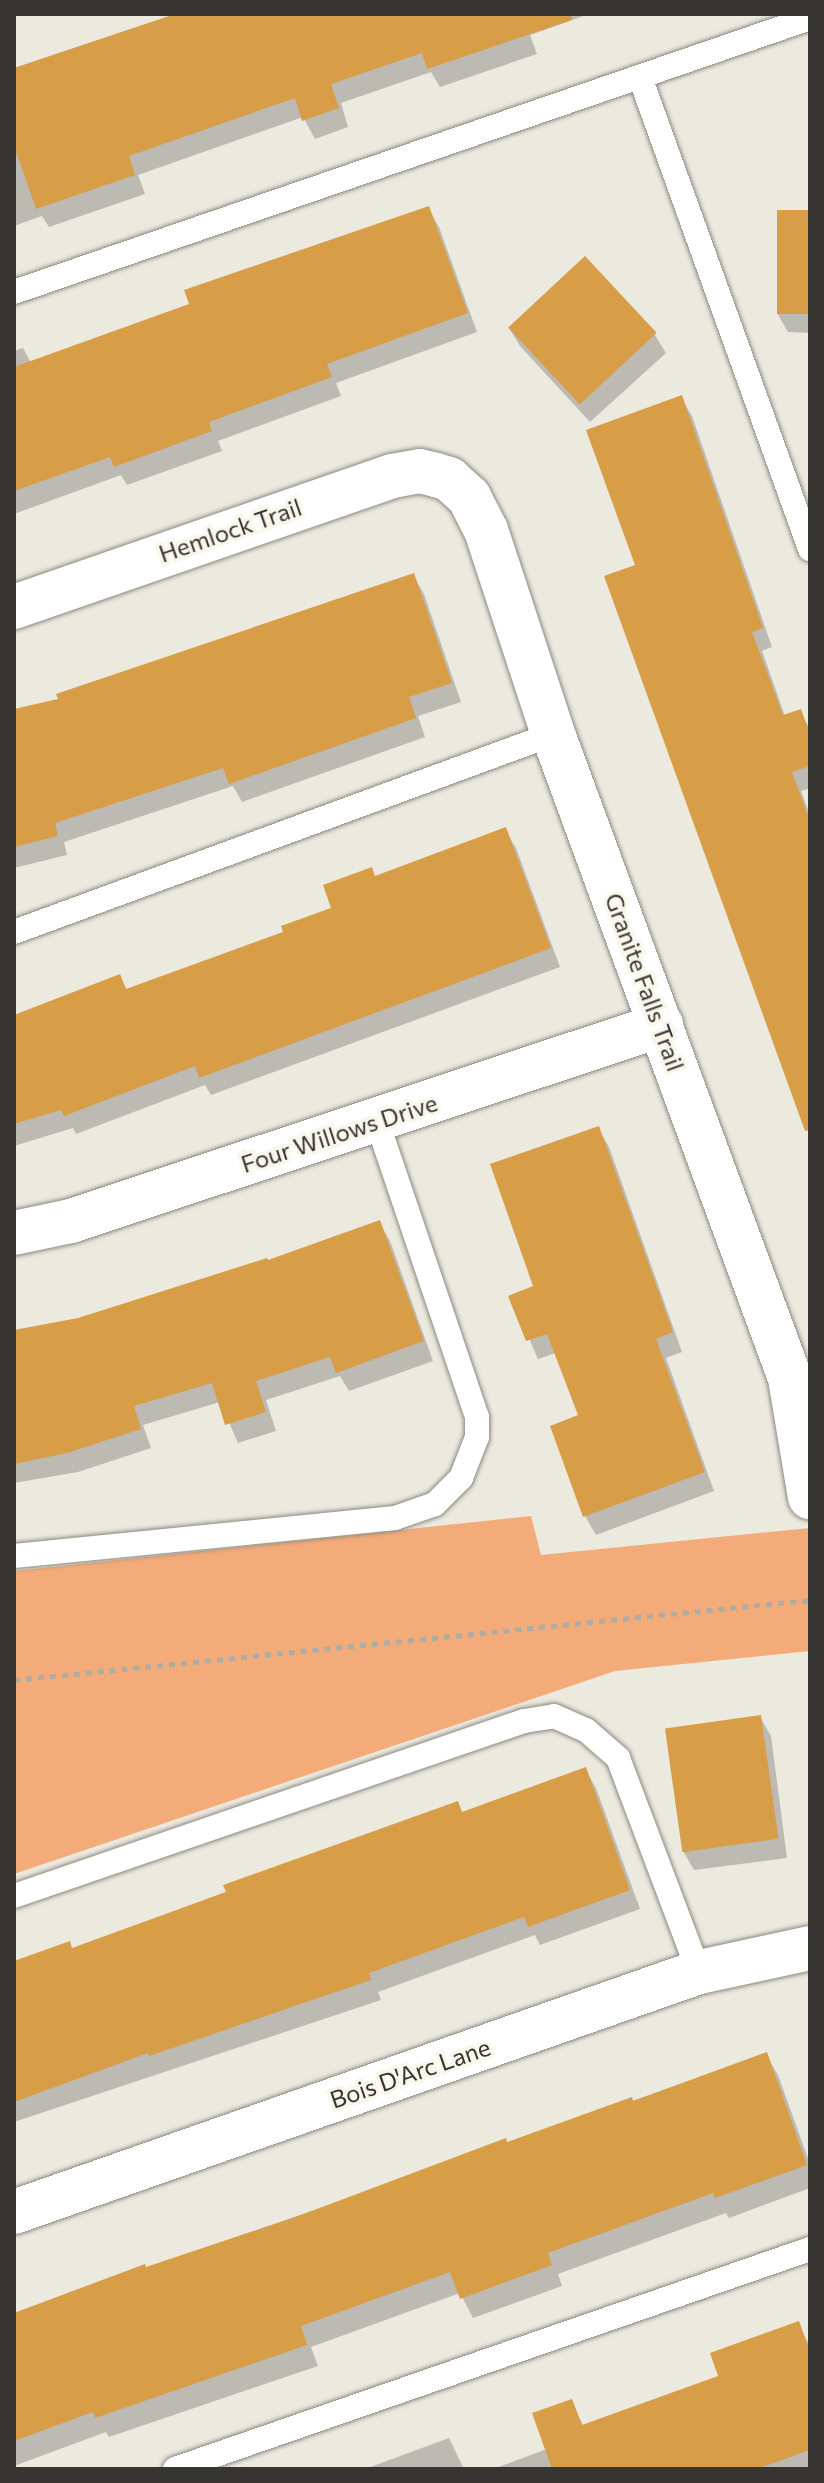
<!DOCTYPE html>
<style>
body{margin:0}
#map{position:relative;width:824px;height:2483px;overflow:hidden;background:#ece9df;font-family:Commissioner,sans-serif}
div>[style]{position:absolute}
.green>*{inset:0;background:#f4ab7a}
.shadow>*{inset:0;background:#0003}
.building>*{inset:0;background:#d79d47;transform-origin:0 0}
.path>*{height:5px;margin-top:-2.5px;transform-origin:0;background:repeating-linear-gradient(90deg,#afaca4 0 6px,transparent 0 12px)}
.roads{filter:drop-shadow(0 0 2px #8c8980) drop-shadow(0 0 2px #8c8980)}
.lane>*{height:24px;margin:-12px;padding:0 12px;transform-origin:12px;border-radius:12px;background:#fff}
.street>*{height:44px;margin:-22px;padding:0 22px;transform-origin:22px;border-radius:22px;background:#fff}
span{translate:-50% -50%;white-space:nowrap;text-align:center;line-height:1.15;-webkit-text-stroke:7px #f9f6ec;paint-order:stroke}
.street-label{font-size:24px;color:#363531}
.frame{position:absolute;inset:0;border:16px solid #363531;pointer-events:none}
</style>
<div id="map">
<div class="green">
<i style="clip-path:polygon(531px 1516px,541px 1555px,810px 1528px,810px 1651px,615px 1671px,14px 1874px,14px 1571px)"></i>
</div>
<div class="shadow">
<i style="clip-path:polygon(182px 14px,589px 14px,530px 35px,537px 54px,440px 87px,431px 72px,341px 103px,348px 127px,315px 139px,303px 117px,138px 175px,145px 194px,49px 227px,42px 216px,14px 226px,14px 73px)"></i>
<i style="clip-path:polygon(428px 208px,439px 227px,477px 332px,336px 383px,341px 396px,218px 441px,222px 451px,127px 485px,121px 475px,14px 514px,14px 351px,23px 348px,31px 363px,192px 305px)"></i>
<i style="clip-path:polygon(810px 213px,810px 333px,788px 332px,777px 313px)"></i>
<i style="clip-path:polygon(509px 328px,655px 335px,666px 353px,590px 422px,520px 346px)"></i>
<i style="clip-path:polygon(681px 398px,692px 416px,772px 647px,762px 651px,785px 716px,800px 712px,810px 729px,810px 788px,801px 791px,810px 815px,810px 1134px,607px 578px,637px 567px)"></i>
<i style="clip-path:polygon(413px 575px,424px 594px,461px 702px,418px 716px,425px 737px,242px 802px,233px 786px,64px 842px,67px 855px,14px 868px,14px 711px,61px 700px)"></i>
<i style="clip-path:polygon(505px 830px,516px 848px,560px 967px,211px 1095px,205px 1085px,76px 1134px,73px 1128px,14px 1146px,14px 1017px,119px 976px,127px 990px,286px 933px,333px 909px,371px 869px,376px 878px)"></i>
<i style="clip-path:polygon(598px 1128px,609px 1147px,682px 1352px,666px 1358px,714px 1491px,596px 1535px,585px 1516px,581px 1417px,556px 1353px,538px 1359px,511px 1297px,535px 1287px)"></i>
<i style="clip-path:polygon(379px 1222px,390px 1241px,433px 1361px,349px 1391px,340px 1376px,266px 1400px,276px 1431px,238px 1443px,220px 1402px,143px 1425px,151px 1448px,78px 1472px,14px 1483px,14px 1333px,78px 1320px,268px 1263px)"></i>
<i style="clip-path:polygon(760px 1717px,771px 1736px,787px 1858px,694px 1870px,683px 1851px)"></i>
<i style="clip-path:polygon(585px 1769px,596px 1788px,640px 1909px,540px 1945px,535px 1935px,378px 1992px,381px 2000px,14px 2122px,14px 1964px,73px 1950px,457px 1804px,463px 1814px)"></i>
<i style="clip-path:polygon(766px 2055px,778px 2075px,810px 2164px,810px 2188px,729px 2218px,726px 2213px,558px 2274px,562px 2286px,473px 2318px,460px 2293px,311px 2347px,318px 2366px,109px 2437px,106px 2432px,14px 2466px,14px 2313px)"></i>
<i style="clip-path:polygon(798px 2323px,810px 2346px,810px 2469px,493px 2469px,547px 2449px,571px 2401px,584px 2427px,721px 2377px)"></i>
<i style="clip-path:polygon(449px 2438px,464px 2469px,365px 2469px)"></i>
</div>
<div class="building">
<i style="clip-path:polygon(175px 14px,571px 14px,572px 20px,427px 69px,422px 53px,331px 84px,339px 108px,302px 121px,295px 98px,129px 156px,135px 175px,36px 209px,14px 146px,14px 68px)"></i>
<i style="clip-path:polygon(429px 206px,468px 313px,327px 364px,332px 377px,209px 422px,212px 431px,114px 467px,110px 457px,14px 491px,14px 367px,189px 304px,184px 290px)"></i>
<i style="left:777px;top:210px;width:33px;height:104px"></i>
<i style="left:585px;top:256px;width:105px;height:105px;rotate:47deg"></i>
<i style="clip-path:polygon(682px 395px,763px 628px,752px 632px,783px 715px,801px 709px,810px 734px,810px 766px,792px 772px,810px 821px,810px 1130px,805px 1131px,604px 576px,635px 565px,586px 430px)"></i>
<i style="clip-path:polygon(414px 573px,452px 683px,409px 697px,416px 718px,229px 784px,223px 768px,55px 823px,58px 836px,14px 847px,14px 709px,58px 699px,56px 694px)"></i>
<i style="clip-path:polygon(506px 827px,551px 948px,199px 1078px,195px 1066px,64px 1116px,61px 1110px,14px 1124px,14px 1015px,120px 974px,126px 989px,283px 932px,281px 926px,331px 908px,323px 885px,372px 867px,375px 876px)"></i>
<i style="clip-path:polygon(599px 1126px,673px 1332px,656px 1339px,705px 1472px,583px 1517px,550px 1426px,578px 1415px,547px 1334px,526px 1341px,508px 1296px,533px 1286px,490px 1164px)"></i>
<i style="clip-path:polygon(380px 1220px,424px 1341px,336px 1373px,330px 1357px,256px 1381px,266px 1412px,225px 1425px,212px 1383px,134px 1406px,141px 1429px,67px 1453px,14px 1464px,14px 1330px,78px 1318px,267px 1258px,268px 1260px)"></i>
<i style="left:761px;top:1715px;width:125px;height:97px;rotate:82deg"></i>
<i style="clip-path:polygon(586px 1767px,630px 1890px,528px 1927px,524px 1917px,369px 1973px,371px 1980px,149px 2056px,148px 2053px,14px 2102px,14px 1961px,70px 1941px,72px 1948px,226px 1892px,223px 1885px,458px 1801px,462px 1812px)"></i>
<i style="clip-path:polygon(767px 2052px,807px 2165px,715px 2198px,713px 2193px,548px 2253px,552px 2265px,460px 2299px,450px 2272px,301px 2326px,307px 2345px,95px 2418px,93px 2412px,14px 2441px,14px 2313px,145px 2264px,146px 2267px,293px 2218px,506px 2138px,507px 2142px,632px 2097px,633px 2101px)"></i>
<i style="clip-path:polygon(799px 2321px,810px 2352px,810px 2450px,757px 2469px,552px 2469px,532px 2413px,572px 2399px,582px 2425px,718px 2376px,710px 2353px)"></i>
</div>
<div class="path">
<i style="left:14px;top:1680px;width:800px;rotate:-5.74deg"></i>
</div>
<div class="roads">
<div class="lane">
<i style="left:640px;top:77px;width:502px;rotate:70.19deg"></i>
<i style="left:14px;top:292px;width:842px;rotate:-18.99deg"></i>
<i style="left:14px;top:932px;width:574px;rotate:-20.17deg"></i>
<i style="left:14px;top:1556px;width:383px;rotate:-5.7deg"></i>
<i style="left:395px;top:1518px;width:42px;rotate:-19.3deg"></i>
<i style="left:435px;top:1504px;width:37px;rotate:-45deg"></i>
<i style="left:461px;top:1478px;width:44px;rotate:-68.7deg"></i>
<i style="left:477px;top:1437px;width:20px;rotate:-90deg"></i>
<i style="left:477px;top:1417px;width:311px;rotate:-108.7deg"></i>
<i style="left:14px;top:1896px;width:539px;rotate:-18.94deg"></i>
<i style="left:524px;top:1721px;width:30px;rotate:-9deg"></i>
<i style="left:554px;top:1716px;width:35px;rotate:24deg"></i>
<i style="left:586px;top:1730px;width:43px;rotate:41.2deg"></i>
<i style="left:618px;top:1758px;width:229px;rotate:69.3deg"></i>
<i style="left:175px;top:2469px;width:672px;rotate:-19.11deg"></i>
</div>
<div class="street">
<i style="left:14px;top:607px;width:400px;rotate:-19.1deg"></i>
<i style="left:392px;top:476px;width:28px;rotate:-10deg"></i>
<i style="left:420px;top:471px;width:16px;rotate:14deg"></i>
<i style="left:436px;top:475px;width:14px;rotate:17deg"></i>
<i style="left:449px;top:479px;width:27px;rotate:42deg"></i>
<i style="left:469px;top:497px;width:37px;rotate:63deg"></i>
<i style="left:486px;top:530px;width:215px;rotate:71.8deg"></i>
<i style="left:553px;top:734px;width:686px;rotate:69.8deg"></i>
<i style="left:790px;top:1378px;width:121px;rotate:80.5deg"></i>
<i style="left:14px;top:1233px;width:58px;rotate:-11.9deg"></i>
<i style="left:71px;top:1221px;width:622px;rotate:-18.38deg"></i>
<i style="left:14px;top:2212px;width:726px;rotate:-19.31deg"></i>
<i style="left:699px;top:1972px;width:114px;rotate:-12.2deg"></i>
</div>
</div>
<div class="street-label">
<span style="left:230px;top:530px;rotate:-19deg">Hemlock Trail</span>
<span style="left:645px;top:982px;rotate:70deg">Granite Falls Trail</span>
<span style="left:339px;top:1133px;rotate:-18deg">Four Willows Drive</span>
<span style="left:410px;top:2073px;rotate:-19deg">Bois D'Arc Lane</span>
</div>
<div class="frame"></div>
</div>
